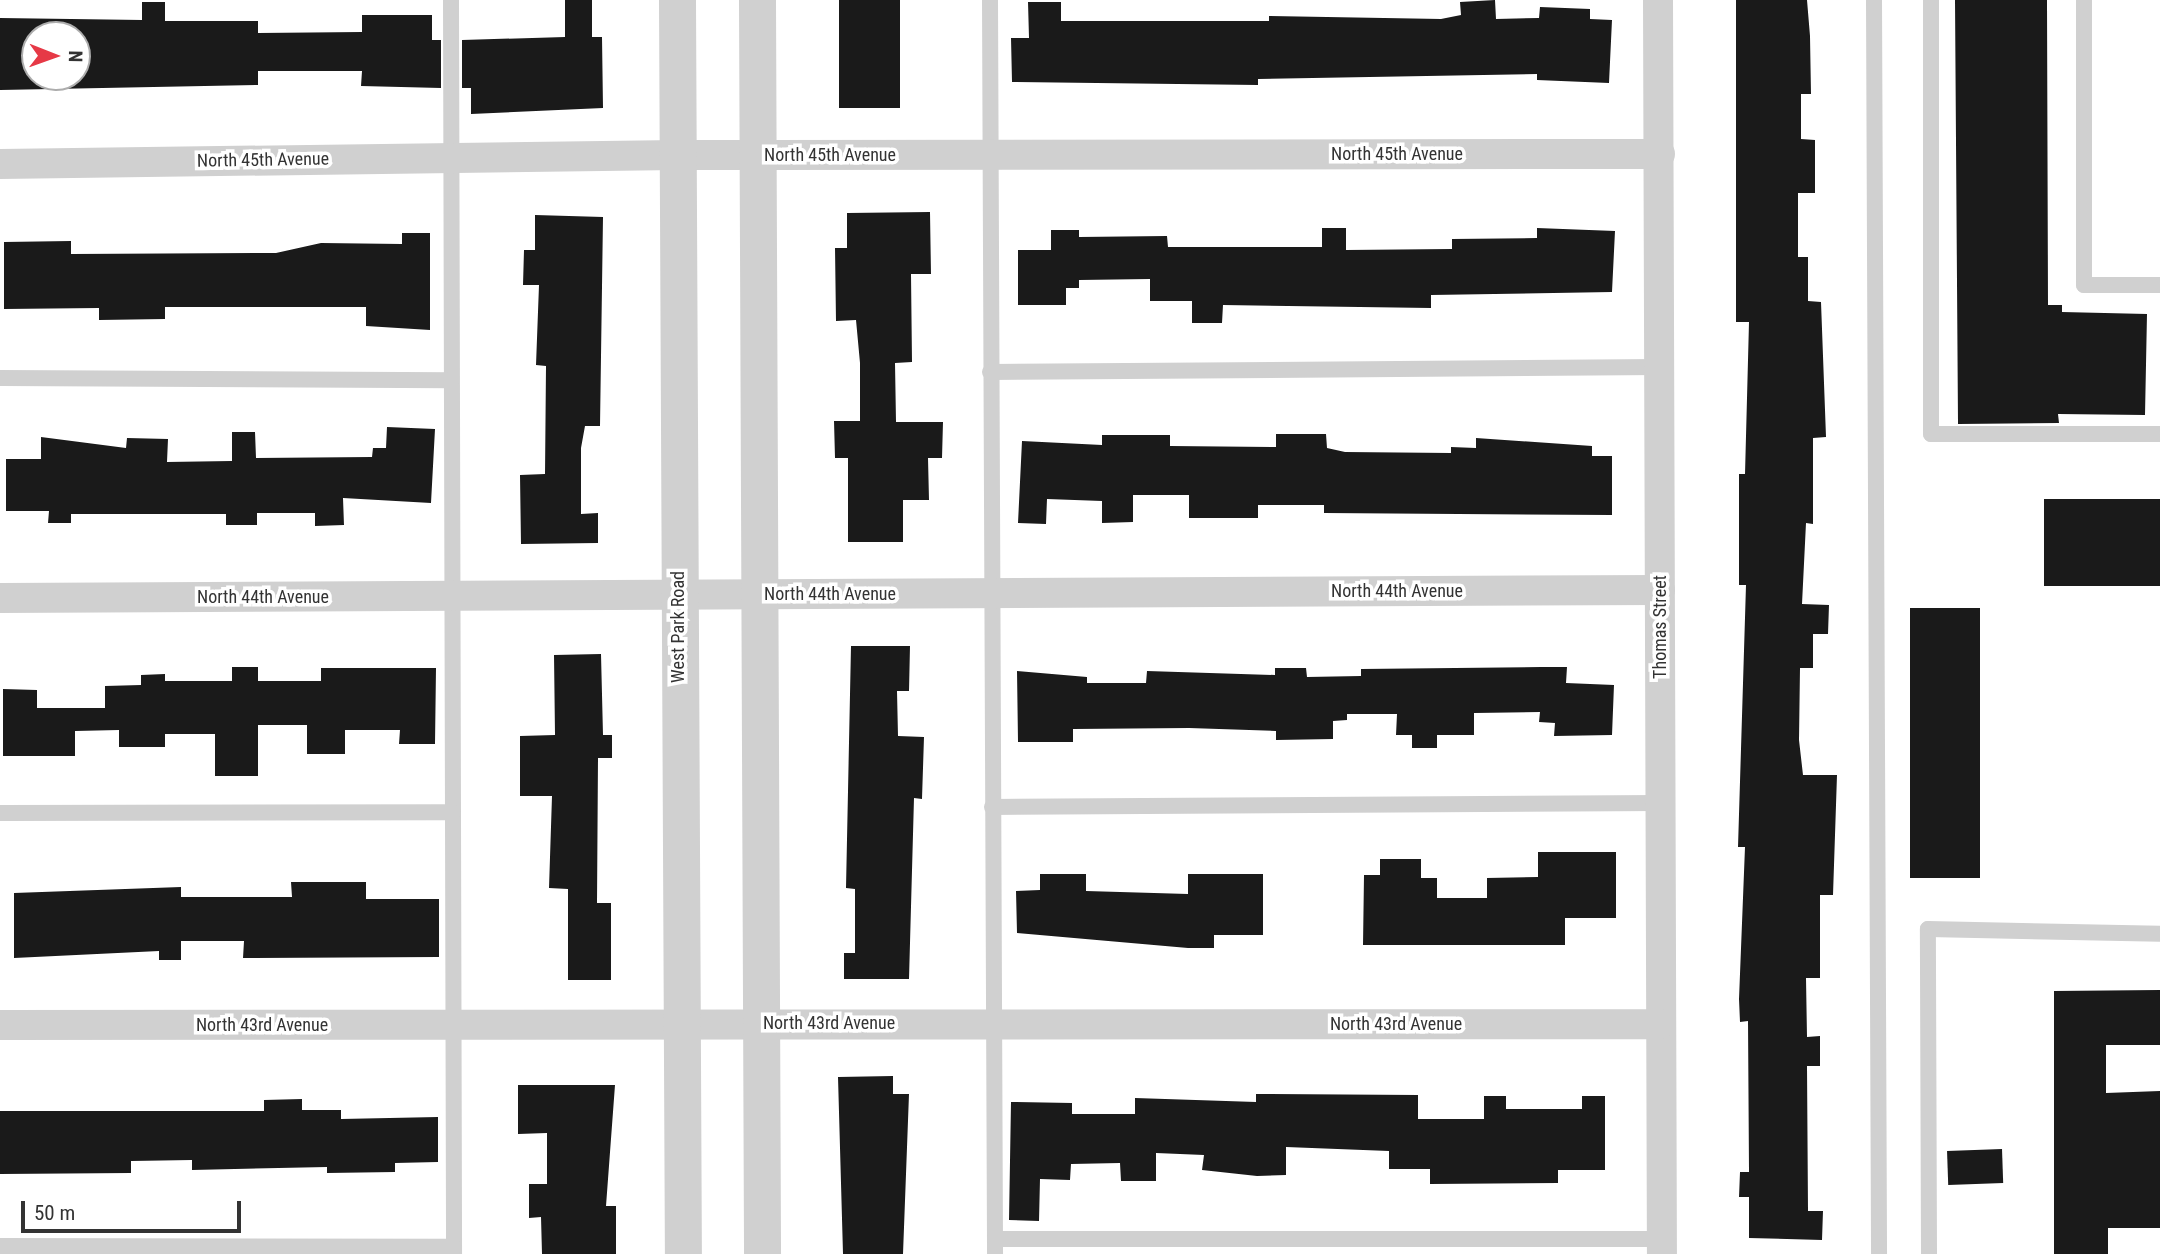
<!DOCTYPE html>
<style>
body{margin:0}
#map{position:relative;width:2160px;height:1254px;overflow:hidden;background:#fff;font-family:"Roboto Condensed",sans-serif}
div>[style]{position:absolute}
.building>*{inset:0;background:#1a1a1a;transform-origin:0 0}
.service>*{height:16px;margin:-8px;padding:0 8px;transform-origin:8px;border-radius:8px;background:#d0d0d0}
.minor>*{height:30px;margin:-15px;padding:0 15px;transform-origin:15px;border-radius:15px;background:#d0d0d0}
.tertiary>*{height:37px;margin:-18.5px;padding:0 18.5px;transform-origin:18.5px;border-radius:18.5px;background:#d0d0d0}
span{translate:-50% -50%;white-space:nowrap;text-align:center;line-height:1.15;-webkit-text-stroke:7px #fff;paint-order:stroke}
.street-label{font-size:18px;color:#333}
.north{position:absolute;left:21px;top:21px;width:70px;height:70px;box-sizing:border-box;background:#fff;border:2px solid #adadad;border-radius:50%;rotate:91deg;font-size:19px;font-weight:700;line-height:28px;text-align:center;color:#333}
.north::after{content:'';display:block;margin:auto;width:24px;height:32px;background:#e63946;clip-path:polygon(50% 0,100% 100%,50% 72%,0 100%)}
.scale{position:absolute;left:21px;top:1201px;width:220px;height:32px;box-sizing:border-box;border:4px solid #333;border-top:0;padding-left:9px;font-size:21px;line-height:24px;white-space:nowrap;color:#333;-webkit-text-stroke:5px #fff;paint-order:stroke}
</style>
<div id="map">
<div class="building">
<i style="clip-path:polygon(565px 0,592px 0,592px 37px,602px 37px,603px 108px,471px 114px,471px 88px,462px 88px,462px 40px,565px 37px)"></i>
<i style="left:839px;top:0;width:61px;height:108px"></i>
<i style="clip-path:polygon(1495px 0,1496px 19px,1539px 18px,1540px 7px,1590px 9px,1590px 19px,1612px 20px,1609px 83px,1537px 80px,1537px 74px,1258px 79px,1258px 85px,1012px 82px,1011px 38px,1029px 38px,1028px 2px,1061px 2px,1061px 21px,1269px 21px,1269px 16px,1441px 19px,1461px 15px,1460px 2px)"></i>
<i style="clip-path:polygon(1736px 0,1807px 0,1810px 36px,1811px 94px,1801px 94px,1801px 139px,1815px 140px,1815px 193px,1798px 193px,1798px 257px,1808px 257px,1808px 301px,1821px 302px,1826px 437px,1813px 438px,1813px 524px,1806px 523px,1802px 604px,1829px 605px,1828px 634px,1813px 634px,1813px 668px,1800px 668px,1799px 740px,1803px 775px,1837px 775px,1833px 895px,1820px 895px,1820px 978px,1806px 978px,1807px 1037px,1820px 1036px,1820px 1066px,1807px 1066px,1808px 1211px,1823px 1211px,1822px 1240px,1749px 1238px,1749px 1197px,1739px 1197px,1740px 1172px,1749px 1172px,1748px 1021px,1740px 1022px,1739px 999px,1745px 847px,1738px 847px,1746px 585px,1739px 585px,1739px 474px,1745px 474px,1749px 322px,1736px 322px)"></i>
<i style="clip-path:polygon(1955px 0,2047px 0,2048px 305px,2062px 305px,2062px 312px,2147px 314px,2145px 415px,2058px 414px,2059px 423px,1958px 424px)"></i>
<i style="clip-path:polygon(evenodd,142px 2px,165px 2px,165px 21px,258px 21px,258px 33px,362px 32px,362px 15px,432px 15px,432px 40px,441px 40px,441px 88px,361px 86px,362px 71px,258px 71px,258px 85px,0 90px,0 18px,142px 20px,142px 2px,35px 35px,77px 35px,77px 77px,35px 77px,35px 35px)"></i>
<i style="clip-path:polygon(930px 212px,931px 274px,911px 274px,912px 362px,895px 363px,896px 422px,943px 422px,942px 458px,928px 458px,929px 500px,903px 500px,903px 542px,848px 542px,848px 458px,835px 458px,834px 421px,860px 421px,860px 363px,856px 320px,836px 321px,835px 248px,847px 248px,847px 213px)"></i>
<i style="clip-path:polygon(535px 215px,603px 217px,600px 426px,585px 426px,581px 448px,581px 514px,598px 513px,598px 543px,521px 544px,520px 475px,545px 474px,546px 366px,536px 365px,539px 285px,523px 285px,524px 250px,535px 250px)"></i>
<i style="clip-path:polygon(1322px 228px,1346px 228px,1346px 250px,1452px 249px,1452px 239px,1537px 238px,1537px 228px,1615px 231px,1612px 292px,1431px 295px,1431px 308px,1223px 305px,1222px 323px,1192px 323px,1192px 301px,1150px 301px,1150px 279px,1079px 280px,1079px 288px,1066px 288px,1066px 305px,1018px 305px,1018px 250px,1051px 250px,1051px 230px,1079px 230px,1079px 237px,1167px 236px,1168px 247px,1322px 247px)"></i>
<i style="clip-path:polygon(402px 233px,430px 233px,430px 330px,366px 326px,366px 307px,165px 307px,165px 319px,99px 320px,99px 308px,4px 309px,4px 242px,71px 241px,71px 254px,276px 253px,321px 243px,402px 244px)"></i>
<i style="clip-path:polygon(387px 427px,435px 429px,431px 503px,343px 498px,344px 525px,315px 526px,315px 513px,257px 513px,257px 525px,226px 525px,226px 514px,71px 514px,71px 523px,48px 523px,49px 511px,6px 511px,6px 459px,41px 459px,41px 437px,126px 448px,127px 438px,168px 439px,167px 462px,232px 461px,232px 432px,255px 432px,256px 458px,372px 457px,373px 448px,386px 448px)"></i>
<i style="clip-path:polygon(1276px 434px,1326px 434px,1327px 448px,1345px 452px,1451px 453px,1451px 447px,1476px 448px,1476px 438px,1592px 446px,1592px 456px,1612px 456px,1612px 515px,1324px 513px,1324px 505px,1258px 505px,1258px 518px,1189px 518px,1189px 495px,1133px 495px,1133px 522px,1102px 523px,1102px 501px,1047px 499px,1046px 524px,1018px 523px,1022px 441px,1102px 445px,1102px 435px,1170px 435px,1170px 446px,1276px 447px)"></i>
<i style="left:2044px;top:499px;width:116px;height:87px"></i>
<i style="left:1910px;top:608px;width:70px;height:270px"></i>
<i style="clip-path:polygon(851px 646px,910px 646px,909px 691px,897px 691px,898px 736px,924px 737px,922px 799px,914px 798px,909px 979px,844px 979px,844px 953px,855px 953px,855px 889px,846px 888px)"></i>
<i style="clip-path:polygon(601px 654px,603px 735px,612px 735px,612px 758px,598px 758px,597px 903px,611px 903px,611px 980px,568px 980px,568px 889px,549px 888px,552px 796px,520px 796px,520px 736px,555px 735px,554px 655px)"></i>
<i style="clip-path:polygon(232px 667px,258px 667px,258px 681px,321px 681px,321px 668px,436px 668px,435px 744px,399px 744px,400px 730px,345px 730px,345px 754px,307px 754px,307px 725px,258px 725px,258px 776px,215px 776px,215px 734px,165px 734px,165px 747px,119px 747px,119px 730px,75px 731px,75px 756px,3px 756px,3px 689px,37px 690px,37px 708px,105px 708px,105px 686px,141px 685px,141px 675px,165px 674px,165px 681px,232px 681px)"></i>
<i style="clip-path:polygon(1541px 667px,1567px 667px,1566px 683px,1614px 685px,1612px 735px,1554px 736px,1555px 723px,1539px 722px,1540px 712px,1474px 713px,1474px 735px,1437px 735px,1437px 748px,1412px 748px,1412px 735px,1396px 735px,1397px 714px,1347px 714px,1347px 720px,1333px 721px,1333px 739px,1276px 740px,1276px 731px,1189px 728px,1073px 729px,1073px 742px,1018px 742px,1017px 671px,1087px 677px,1087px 683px,1146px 683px,1147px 671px,1275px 675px,1275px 668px,1306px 668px,1307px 677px,1361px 676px,1361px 669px)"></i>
<i style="clip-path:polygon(1538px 852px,1616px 852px,1616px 918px,1565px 918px,1565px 945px,1363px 945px,1364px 875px,1380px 875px,1380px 859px,1421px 859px,1421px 878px,1437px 878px,1437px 898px,1487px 898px,1487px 878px,1538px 877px)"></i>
<i style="clip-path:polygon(1040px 874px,1086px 874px,1086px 891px,1188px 894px,1188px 874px,1263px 874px,1263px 935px,1214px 935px,1214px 948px,1188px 948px,1017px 933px,1016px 891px,1040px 890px)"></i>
<i style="clip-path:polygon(291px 882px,366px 882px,366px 899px,439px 899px,439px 957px,243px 958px,244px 941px,181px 941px,181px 960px,159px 960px,159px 951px,14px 958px,14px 893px,181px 887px,181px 897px,292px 897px)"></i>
<i style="clip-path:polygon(2160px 990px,2160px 1045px,2106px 1045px,2106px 1093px,2160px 1091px,2160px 1228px,2108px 1228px,2108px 1254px,2054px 1254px,2054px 991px)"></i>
<i style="clip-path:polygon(893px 1076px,893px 1094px,909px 1094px,903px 1254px,843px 1254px,838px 1077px)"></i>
<i style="clip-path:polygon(518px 1085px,615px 1085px,606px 1206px,616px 1206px,616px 1254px,542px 1254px,541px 1217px,529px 1218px,529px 1184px,547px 1184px,547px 1133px,518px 1134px)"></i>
<i style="clip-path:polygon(1256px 1094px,1418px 1095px,1418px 1119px,1484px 1119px,1484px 1096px,1506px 1096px,1506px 1109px,1582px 1109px,1582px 1096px,1605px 1096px,1605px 1170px,1558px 1170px,1558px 1183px,1430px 1184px,1430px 1169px,1389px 1169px,1389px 1151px,1286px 1147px,1286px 1175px,1257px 1176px,1202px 1170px,1204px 1155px,1156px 1153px,1156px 1181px,1121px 1181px,1120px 1163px,1071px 1164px,1070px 1180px,1040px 1179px,1039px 1221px,1009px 1220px,1011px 1102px,1072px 1103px,1072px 1114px,1135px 1114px,1135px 1098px,1256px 1102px)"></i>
<i style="clip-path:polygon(302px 1099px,302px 1110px,341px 1110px,341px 1119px,438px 1117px,438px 1162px,395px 1163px,395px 1172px,327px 1173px,327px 1167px,192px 1170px,192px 1160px,131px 1161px,131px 1173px,0 1174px,0 1111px,264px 1111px,264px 1100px)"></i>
<i style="left:2002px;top:1149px;width:34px;height:55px;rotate:88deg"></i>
</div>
<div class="service">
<i style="left:451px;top:0;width:1254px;rotate:89.86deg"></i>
<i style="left:990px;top:0;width:1254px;rotate:89.77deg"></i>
<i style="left:1874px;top:0;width:1254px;rotate:89.77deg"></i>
<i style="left:1931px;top:0;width:434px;rotate:90deg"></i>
<i style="left:1931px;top:434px;width:229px"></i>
<i style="left:2084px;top:0;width:285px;rotate:90deg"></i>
<i style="left:2084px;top:285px;width:76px"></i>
<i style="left:990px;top:372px;width:670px;rotate:-0.43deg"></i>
<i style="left:0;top:378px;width:451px;rotate:0.3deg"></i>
<i style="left:992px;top:807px;width:668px;rotate:-0.34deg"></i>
<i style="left:0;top:813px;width:453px;rotate:-0.1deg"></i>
<i style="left:995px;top:1239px;width:667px"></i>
<i style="left:0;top:1246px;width:454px;rotate:0.1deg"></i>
<i style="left:1929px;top:1254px;width:325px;rotate:-90.2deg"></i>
<i style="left:1928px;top:929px;width:232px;rotate:1.2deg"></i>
</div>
<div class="minor">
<i style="left:1658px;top:0;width:1254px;rotate:89.82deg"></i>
<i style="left:0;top:164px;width:678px;rotate:-0.76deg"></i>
<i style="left:678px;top:155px;width:982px;rotate:-0.06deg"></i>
<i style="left:0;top:598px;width:1660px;rotate:-0.28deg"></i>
<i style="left:0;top:1025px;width:1659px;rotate:-0.03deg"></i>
</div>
<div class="tertiary">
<i style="left:677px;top:0;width:1254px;rotate:89.73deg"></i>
<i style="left:757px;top:0;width:1254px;rotate:89.77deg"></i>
</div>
<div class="street-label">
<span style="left:1397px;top:154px">North 45th Avenue</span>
<span style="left:830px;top:155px">North 45th Avenue</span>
<span style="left:263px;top:160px;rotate:-1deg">North 45th Avenue</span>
<span style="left:1397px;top:591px">North 44th Avenue</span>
<span style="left:830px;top:594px">North 44th Avenue</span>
<span style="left:263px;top:597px">North 44th Avenue</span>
<span style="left:678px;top:627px;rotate:-90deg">West Park Road</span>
<span style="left:1660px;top:627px;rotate:-90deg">Thomas Street</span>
<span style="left:829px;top:1023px">North 43rd Avenue</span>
<span style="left:1396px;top:1024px">North 43rd Avenue</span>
<span style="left:262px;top:1025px">North 43rd Avenue</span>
</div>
<div class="north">N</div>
<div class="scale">50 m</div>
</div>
